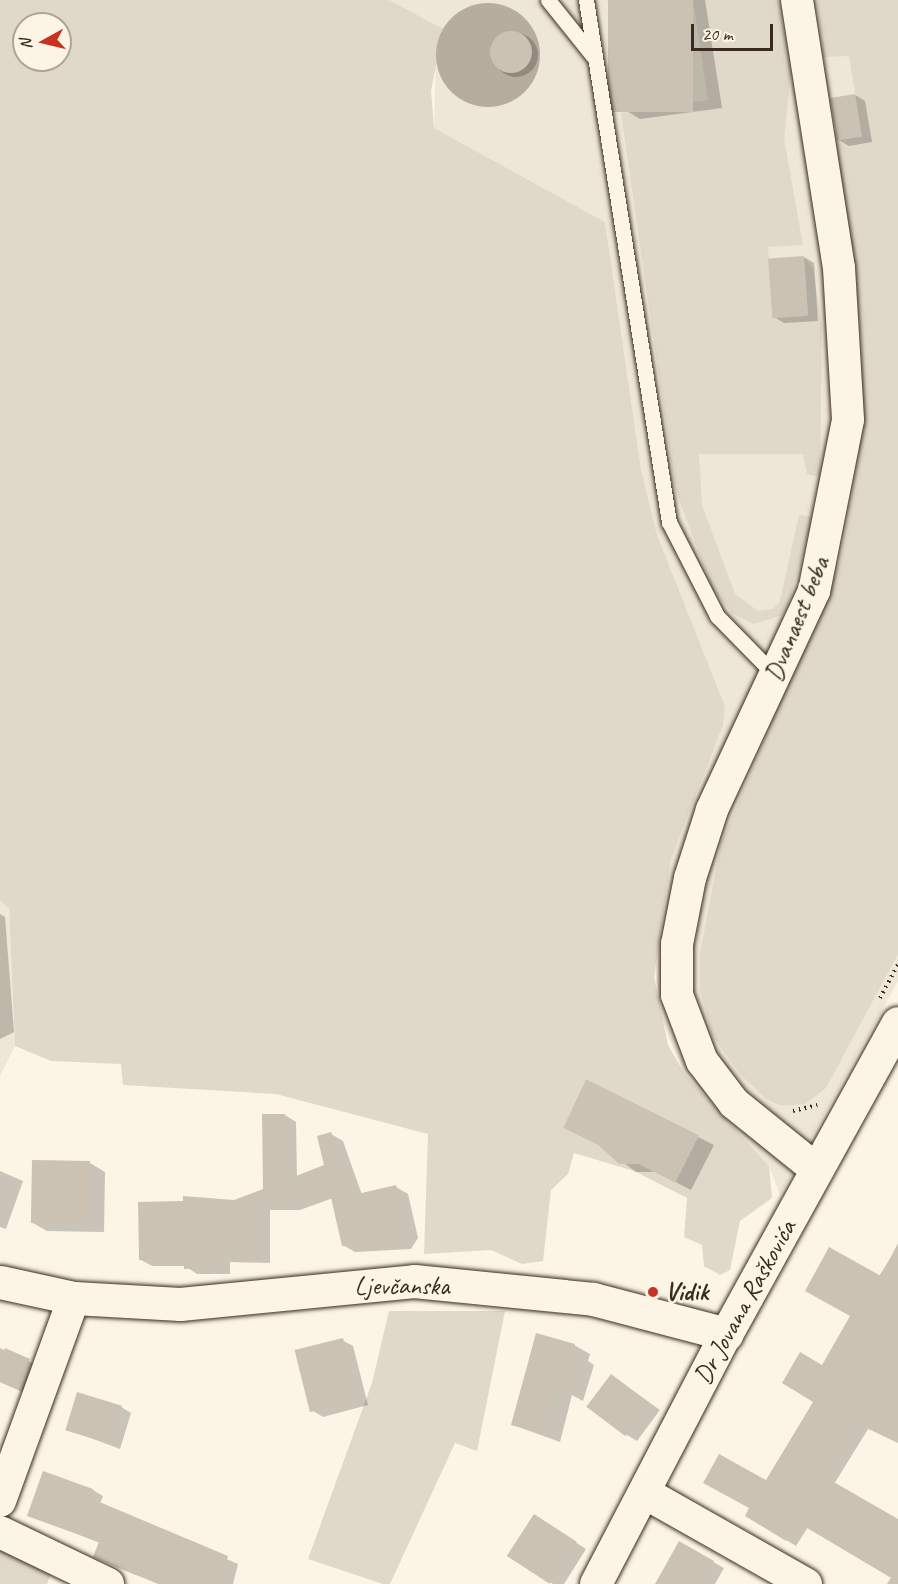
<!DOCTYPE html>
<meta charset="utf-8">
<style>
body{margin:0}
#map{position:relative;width:898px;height:1584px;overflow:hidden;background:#fcf5e5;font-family:Caveat,sans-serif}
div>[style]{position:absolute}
.built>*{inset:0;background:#eee6d6}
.green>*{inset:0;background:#e0d8c8}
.water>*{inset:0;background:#b7ad9e}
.round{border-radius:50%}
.shadow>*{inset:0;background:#0003}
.building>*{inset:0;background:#ccc2b3;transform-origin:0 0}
.path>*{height:4px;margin-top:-2px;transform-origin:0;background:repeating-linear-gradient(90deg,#3b2a1e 0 1.5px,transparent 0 6px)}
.roads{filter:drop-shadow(0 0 2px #3b2a1e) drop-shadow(0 0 2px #3b2a1e)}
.lane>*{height:15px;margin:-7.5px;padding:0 7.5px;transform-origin:7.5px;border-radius:7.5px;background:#fcf5e5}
.street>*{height:32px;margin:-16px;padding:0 16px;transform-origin:16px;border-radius:16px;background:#fcf5e5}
.secondary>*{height:33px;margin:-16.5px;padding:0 16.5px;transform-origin:16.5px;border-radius:16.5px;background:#fcf5e5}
.dots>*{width:16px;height:16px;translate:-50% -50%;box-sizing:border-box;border:3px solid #fcf5e5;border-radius:50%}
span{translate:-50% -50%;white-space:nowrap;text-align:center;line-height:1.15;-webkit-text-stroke:5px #fcf5e5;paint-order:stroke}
.street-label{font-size:26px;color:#3b2a1e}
.poi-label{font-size:26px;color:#3b2a1e;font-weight:700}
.left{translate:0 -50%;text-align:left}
.north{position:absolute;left:12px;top:12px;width:60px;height:60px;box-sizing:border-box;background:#fcf5e5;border:2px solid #afa495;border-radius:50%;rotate:262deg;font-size:16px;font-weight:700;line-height:24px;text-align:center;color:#3b2a1e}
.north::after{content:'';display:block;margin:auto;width:21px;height:27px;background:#c8321e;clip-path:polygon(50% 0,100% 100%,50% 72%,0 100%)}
.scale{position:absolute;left:691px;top:24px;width:82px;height:27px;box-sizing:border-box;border:3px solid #3b2a1e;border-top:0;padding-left:8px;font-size:18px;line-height:21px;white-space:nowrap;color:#3b2a1e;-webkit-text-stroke:4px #fcf5e5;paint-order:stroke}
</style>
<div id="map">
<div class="built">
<i style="clip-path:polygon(389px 0,898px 0,898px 981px,780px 1195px,769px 1166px,684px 1073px,658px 1010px,655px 941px,671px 859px,723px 727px,725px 706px,657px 535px,641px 469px,605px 222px,434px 128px,436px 49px)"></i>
<i style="clip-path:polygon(0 901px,9px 908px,15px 1046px,0 1076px)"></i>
</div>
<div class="green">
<i style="clip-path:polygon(evenodd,0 0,389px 0,443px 29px,431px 91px,434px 128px,605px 222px,641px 469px,657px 535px,725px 706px,723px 726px,671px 859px,654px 977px,668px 1045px,684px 1073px,769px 1166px,772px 1198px,740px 1221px,730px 1270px,720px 1275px,704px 1266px,702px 1245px,684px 1237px,687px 1198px,634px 1171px,574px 1153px,568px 1174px,551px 1190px,543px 1261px,522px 1264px,491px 1250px,424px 1254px,428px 1134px,276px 1094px,123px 1085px,121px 1064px,51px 1061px,15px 1046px,9px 908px,0 901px,0 0,24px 24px,60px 24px,60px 60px,24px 60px,24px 24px,0 0,586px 1079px,699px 1135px,675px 1183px,639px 1164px,619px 1164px,598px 1145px,563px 1128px,586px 1079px)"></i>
<i style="clip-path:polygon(693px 0,778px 0,791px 72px,784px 139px,803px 245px,768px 247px,772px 318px,808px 316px,804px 258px,813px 268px,822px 325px,820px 477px,807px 474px,803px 454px,699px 454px,702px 505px,735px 594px,758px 611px,773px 609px,780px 601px,799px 515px,813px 517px,788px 605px,782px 615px,754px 624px,733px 614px,713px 590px,675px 489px,621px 113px,708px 100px)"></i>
<i style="clip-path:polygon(817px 0,898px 0,898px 954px,826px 1088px,805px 1104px,782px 1106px,766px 1099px,740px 1074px,712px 1035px,700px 990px,700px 954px,721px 843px,840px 562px,859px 455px,862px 343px,835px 141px,862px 136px,849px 56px,824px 57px)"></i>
<i style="clip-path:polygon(389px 1311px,505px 1311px,477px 1451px,455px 1443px,390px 1584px,383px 1584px,308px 1559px,372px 1383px)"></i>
<i style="clip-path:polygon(0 1542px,54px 1566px,47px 1584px,0 1584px)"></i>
</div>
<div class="water">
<i class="round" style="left:436px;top:3px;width:104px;height:104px"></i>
</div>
<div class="shadow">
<i style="clip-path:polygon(609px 0,705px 0,722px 108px,640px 119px,625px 110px)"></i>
<i class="round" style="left:494px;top:33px;width:44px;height:44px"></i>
<i style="clip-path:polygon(855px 95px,865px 101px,872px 142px,849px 146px,839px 140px)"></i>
<i style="clip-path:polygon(804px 257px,814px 263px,818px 321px,784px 323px,774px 317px)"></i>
<i style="clip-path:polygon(0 914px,5px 917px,14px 1032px,0 1039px)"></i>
<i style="clip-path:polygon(587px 1081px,714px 1145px,691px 1190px,656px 1172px,636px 1172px,603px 1147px)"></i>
<i style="clip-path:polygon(285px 1115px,296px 1122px,297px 1177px,326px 1166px,331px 1134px,343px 1141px,362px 1195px,396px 1187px,408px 1194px,418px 1238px,411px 1249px,355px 1252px,343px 1245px,333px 1198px,300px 1210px,270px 1210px,270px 1263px,230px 1262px,230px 1274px,197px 1274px,185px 1266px,152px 1266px,141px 1260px,234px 1202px,265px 1190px)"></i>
<i style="clip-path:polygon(90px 1163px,105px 1172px,104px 1232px,47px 1231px,31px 1222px)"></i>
<i style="clip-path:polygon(0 1171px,23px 1181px,6px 1229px,0 1227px)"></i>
<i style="clip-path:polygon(898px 1246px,898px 1441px,870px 1426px,834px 1484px,898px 1536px,898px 1584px,887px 1584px,892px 1576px,808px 1527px,796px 1546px,747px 1516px,815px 1402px,822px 1367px)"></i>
<i style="clip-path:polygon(342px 1340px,353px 1346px,368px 1405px,323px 1417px,313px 1411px)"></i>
<i style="clip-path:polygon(574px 1345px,590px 1354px,588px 1361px,594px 1365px,583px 1401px,572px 1395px,560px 1442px,513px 1425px)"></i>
<i style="clip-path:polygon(0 1348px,39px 1366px,27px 1394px,0 1382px)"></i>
<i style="clip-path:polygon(611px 1375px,660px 1410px,637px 1441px,627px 1435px)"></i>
<i style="clip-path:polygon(121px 1407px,131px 1413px,120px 1449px,67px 1429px)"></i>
<i style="clip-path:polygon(44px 1473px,93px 1490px,103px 1496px,100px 1504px,238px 1564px,233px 1584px,158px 1584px,105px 1562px,100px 1543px,29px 1515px)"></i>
<i style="clip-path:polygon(544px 1522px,586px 1549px,564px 1584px,553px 1584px,508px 1556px)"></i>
<i style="clip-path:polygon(679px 1543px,724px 1568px,715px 1584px,658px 1584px)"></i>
</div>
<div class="building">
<i style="left:608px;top:0;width:85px;height:112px"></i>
<i class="round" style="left:490px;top:31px;width:42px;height:42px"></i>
<i style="left:855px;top:94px;width:43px;height:25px;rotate:81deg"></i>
<i style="left:804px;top:256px;width:60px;height:36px;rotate:86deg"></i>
<i style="clip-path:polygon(586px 1079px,699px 1135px,675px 1183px,639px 1164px,619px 1164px,598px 1145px,563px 1128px)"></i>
<i style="clip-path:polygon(262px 1114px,285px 1114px,286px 1180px,324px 1165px,317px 1136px,331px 1132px,353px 1195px,396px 1185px,407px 1231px,399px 1243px,342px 1246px,329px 1189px,288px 1204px,258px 1204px,259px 1257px,218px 1256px,218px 1268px,184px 1269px,184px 1260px,139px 1260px,138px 1202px,183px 1201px,183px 1196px,234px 1200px,263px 1189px)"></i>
<i style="left:32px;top:1160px;width:58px;height:63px;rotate:1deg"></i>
<i style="clip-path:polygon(898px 1243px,898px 1443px,856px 1423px,825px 1477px,898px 1519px,898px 1582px,797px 1522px,786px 1541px,745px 1516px,749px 1508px,703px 1483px,719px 1454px,766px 1480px,813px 1402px,782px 1383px,800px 1352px,822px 1365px,850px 1316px,805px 1291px,829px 1247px,881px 1276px)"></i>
<i style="clip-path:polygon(536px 1333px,575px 1344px,572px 1353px,579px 1354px,568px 1394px,557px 1386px,544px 1434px,511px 1425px)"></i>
<i style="left:343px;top:1338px;width:64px;height:50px;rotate:76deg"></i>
<i style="clip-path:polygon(5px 1348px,30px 1359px,16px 1389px,0 1382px)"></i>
<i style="left:611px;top:1374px;width:49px;height:41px;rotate:37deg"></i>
<i style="left:77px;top:1392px;width:47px;height:40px;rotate:17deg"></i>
<i style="clip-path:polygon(43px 1471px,93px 1489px,90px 1498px,228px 1556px,221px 1584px,163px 1584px,133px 1574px,93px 1557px,99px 1542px,27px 1516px)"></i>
<i style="left:534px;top:1514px;width:51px;height:50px;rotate:33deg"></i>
<i style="clip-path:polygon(679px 1541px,714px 1561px,701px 1584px,655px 1584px)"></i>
</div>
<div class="path">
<i style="left:880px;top:998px;width:38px;rotate:-62deg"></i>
<i style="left:793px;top:1111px;width:25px;rotate:-14deg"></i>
</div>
<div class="roads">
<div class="lane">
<i style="left:548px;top:0;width:72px;rotate:51.2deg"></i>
<i style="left:586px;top:0;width:529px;rotate:80.97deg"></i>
<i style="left:669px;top:522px;width:106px;rotate:62.9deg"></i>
<i style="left:717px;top:616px;width:83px;rotate:45.5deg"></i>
</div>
<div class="street">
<i style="left:797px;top:0;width:271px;rotate:81.1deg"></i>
<i style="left:839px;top:268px;width:152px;rotate:86.6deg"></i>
<i style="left:848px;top:420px;width:174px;rotate:101.2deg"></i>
<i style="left:814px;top:591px;width:242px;rotate:115deg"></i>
<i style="left:712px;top:810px;width:71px;rotate:107.9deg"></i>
<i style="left:690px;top:878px;width:67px;rotate:101.1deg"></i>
<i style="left:677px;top:944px;width:51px;rotate:90deg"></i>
<i style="left:677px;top:995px;width:71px;rotate:69.3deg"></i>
<i style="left:702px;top:1061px;width:53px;rotate:52.7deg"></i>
<i style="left:734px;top:1103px;width:107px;rotate:38.9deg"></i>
<i style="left:645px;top:1493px;width:185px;rotate:29.5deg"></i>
<i style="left:0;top:1501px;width:216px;rotate:-70deg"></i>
<i style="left:0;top:1532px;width:120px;rotate:25.7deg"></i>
<i style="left:596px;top:1584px;width:282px;rotate:-62.5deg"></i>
</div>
<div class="secondary">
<i style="left:0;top:1282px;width:76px;rotate:12.2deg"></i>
<i style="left:74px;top:1298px;width:106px;rotate:3.2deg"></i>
<i style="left:180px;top:1304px;width:235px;rotate:-5.6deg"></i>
<i style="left:414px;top:1281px;width:180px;rotate:5.7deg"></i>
<i style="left:593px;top:1299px;width:138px;rotate:14.7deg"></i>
<i style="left:726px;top:1334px;width:355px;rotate:-61.1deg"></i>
</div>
</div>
<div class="dots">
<i style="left:653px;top:1292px;background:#c8321e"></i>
</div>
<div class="street-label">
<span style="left:797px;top:619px;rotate:-68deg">Dvanaest beba</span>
<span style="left:402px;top:1286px">Ljevčanska</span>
<span style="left:745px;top:1302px;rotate:-61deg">Dr Jovana Raškovića</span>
</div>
<div class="poi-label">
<span class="left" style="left:665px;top:1292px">Vidik</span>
</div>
<div class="north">N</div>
<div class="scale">20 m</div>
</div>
